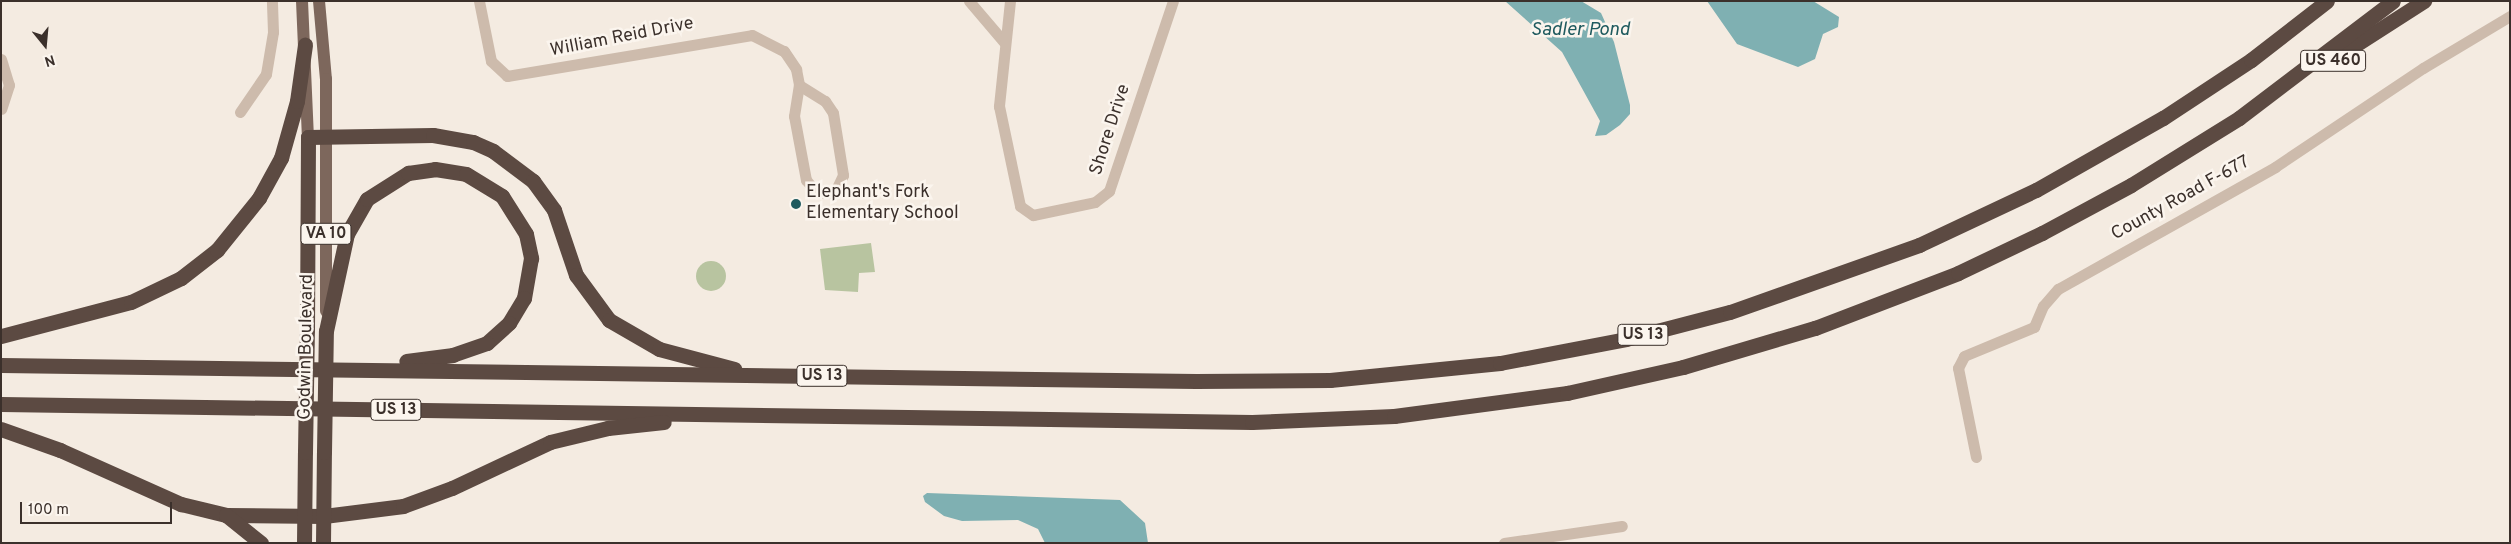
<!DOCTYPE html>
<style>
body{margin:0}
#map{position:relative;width:2511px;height:544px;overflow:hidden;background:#f4ebe1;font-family:Overpass,sans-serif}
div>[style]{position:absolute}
.green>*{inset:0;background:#b8c4a0}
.round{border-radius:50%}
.water>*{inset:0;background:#7fb0b2}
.minor>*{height:11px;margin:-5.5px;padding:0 5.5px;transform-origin:5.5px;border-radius:5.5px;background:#cdbbac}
.major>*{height:12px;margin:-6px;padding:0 6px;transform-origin:6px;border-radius:6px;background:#7d675c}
.highway>*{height:15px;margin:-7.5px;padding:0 7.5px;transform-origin:7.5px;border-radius:7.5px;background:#5c4a42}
.highway-bridge>*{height:15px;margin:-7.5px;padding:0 7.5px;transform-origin:7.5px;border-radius:7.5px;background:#5c4a42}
.dots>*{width:14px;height:14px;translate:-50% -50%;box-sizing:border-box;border:2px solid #fbf5ee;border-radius:50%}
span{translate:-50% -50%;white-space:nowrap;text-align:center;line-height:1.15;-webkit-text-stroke:5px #fbf5ee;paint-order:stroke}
.shield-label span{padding:1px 4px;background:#fbf5ee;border:1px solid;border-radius:4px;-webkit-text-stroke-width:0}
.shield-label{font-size:16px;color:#3b302b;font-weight:700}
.street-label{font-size:18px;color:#3b302b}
.poi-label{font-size:18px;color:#3b302b}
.left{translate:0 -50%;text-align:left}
.water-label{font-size:19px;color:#1f5a5e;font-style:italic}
.frame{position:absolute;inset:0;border:2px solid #3b302b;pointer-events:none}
.north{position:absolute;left:20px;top:20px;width:50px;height:50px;-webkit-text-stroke:4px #fbf5ee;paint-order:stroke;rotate:163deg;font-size:14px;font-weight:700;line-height:20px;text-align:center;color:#3b302b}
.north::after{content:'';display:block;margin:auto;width:18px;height:22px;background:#3b302b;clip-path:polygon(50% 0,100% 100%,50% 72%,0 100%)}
.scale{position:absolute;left:20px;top:502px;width:152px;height:22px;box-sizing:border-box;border:2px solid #3b302b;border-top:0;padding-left:6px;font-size:15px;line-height:18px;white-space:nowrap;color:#3b302b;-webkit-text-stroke:4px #fbf5ee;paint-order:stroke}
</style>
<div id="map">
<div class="green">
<i style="clip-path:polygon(871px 243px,875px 272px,859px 273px,858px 292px,825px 290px,820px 249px)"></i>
<i class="round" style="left:696px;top:261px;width:30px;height:30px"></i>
</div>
<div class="water">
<i style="clip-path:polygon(1505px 1px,1581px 1px,1601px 13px,1614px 42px,1630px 105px,1630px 114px,1620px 125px,1606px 135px,1595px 136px,1600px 121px,1562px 52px)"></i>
<i style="clip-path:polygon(1707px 1px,1813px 1px,1839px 17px,1838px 27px,1823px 34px,1815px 59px,1798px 67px,1737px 44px)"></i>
<i style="clip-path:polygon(927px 493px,1120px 500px,1145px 523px,1148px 543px,1045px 543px,1038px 529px,1018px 520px,962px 521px,944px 516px,925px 502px,923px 496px)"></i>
</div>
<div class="minor">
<i style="left:479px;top:1px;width:61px;rotate:78.7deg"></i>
<i style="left:491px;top:61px;width:22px;rotate:43deg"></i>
<i style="left:507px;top:76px;width:248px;rotate:-9.5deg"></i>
<i style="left:752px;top:35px;width:36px;rotate:27deg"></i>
<i style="left:784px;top:51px;width:22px;rotate:56deg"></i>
<i style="left:796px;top:69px;width:16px;rotate:79deg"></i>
<i style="left:969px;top:1px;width:54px;rotate:49.5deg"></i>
<i style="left:1010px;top:1px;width:106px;rotate:96deg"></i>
<i style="left:999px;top:106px;width:102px;rotate:78.1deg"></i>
<i style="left:1020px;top:206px;width:16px;rotate:35deg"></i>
<i style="left:1033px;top:215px;width:63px;rotate:-11.8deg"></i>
<i style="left:1095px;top:202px;width:18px;rotate:-38deg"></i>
<i style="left:1109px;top:191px;width:200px;rotate:-71.4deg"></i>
<i style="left:1px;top:59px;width:27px;rotate:73deg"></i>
<i style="left:9px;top:85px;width:25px;rotate:108deg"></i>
<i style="left:799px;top:85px;width:31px;rotate:32deg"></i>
<i style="left:825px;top:101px;width:14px;rotate:56deg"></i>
<i style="left:833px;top:113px;width:63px;rotate:80.8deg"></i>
<i style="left:843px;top:175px;width:14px;rotate:115deg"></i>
<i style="left:837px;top:188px;width:9px;rotate:148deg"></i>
<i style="left:829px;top:193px;width:12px;rotate:180deg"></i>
<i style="left:817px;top:193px;width:17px;rotate:-130deg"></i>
<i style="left:806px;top:180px;width:65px;rotate:-100.6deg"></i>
<i style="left:794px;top:116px;width:31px;rotate:-81deg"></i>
<i style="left:240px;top:112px;width:46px;rotate:-55.6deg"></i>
<i style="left:266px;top:74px;width:43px;rotate:-80.5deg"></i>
<i style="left:273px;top:32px;width:31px;rotate:-92deg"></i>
<i style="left:1976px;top:457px;width:91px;rotate:-101.4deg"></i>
<i style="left:1958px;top:368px;width:13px;rotate:-63deg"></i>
<i style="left:1964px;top:356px;width:76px;rotate:-22.5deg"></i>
<i style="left:2034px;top:327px;width:23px;rotate:-67deg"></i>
<i style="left:2043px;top:306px;width:23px;rotate:-49deg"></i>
<i style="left:2058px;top:289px;width:249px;rotate:-29.3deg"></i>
<i style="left:2275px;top:167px;width:178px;rotate:-33.8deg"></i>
<i style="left:2423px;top:68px;width:101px;rotate:-30.9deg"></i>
<i style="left:1504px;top:543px;width:119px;rotate:-8.2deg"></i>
</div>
<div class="major">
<i style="left:302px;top:1px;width:136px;rotate:87.5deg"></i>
<i style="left:319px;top:1px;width:78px;rotate:84.9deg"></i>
<i style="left:326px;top:79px;width:232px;rotate:90deg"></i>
</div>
<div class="highway">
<i style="left:2346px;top:51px;width:93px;rotate:-32.7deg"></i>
<i style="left:307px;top:330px;width:193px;rotate:-89.7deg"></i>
<i style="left:308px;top:137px;width:125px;rotate:-0.9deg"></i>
<i style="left:433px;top:135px;width:41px;rotate:9.9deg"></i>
<i style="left:473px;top:142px;width:22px;rotate:24deg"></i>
<i style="left:493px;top:151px;width:50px;rotate:36.9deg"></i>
<i style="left:533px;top:181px;width:36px;rotate:54deg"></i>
<i style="left:554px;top:210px;width:69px;rotate:71.3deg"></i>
<i style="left:576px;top:275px;width:56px;rotate:53.7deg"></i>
<i style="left:609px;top:320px;width:58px;rotate:30.1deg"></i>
<i style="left:659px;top:349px;width:78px;rotate:14.9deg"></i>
<i style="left:326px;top:331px;width:99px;rotate:-77.8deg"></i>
<i style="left:347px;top:234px;width:40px;rotate:-60.3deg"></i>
<i style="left:367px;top:199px;width:49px;rotate:-32.4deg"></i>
<i style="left:408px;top:173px;width:27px;rotate:-8deg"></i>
<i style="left:435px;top:169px;width:31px;rotate:9deg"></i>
<i style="left:466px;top:174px;width:42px;rotate:31.4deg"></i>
<i style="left:502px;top:196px;width:45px;rotate:57.7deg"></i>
<i style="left:526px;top:234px;width:25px;rotate:78deg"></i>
<i style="left:531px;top:258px;width:41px;rotate:99.9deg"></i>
<i style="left:524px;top:298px;width:29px;rotate:121deg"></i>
<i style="left:509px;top:323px;width:30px;rotate:138deg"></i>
<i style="left:487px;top:343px;width:36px;rotate:161deg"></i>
<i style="left:453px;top:355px;width:47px;rotate:172.7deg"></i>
<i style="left:1px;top:336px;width:134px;rotate:-14.7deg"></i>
<i style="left:131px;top:302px;width:55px;rotate:-25.6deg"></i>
<i style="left:181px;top:278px;width:46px;rotate:-37.9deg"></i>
<i style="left:217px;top:250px;width:67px;rotate:-51.1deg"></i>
<i style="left:259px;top:198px;width:46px;rotate:-61.2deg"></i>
<i style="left:281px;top:158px;width:59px;rotate:-74.3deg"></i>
<i style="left:297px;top:101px;width:57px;rotate:-81.9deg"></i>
<i style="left:1px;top:365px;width:1195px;rotate:0.77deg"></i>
<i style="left:1196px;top:381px;width:134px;rotate:-0.4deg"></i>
<i style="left:1330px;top:380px;width:171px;rotate:-5.7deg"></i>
<i style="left:1500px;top:363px;width:128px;rotate:-10.8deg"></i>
<i style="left:1626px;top:339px;width:107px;rotate:-14.6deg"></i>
<i style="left:1730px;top:312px;width:201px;rotate:-19.5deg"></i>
<i style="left:1919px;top:245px;width:129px;rotate:-25.2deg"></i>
<i style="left:2036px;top:190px;width:146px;rotate:-29.6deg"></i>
<i style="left:2163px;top:118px;width:105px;rotate:-33.4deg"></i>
<i style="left:2251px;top:60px;width:96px;rotate:-37.8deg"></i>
<i style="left:1px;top:404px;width:1251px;rotate:0.82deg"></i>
<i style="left:1252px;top:422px;width:142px;rotate:-2.4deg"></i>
<i style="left:1394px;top:416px;width:175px;rotate:-7.6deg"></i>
<i style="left:1567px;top:393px;width:119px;rotate:-12.6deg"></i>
<i style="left:1683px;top:367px;width:138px;rotate:-16.5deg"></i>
<i style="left:1815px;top:328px;width:153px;rotate:-21deg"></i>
<i style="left:1958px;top:273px;width:93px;rotate:-25.5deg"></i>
<i style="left:2042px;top:233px;width:101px;rotate:-28.3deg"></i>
<i style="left:2131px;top:185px;width:127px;rotate:-31.8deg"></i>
<i style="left:2239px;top:118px;width:193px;rotate:-37.2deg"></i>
<i style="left:1px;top:429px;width:63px;rotate:19.6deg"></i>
<i style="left:60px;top:450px;width:133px;rotate:24.1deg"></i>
<i style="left:181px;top:504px;width:46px;rotate:13.7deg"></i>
<i style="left:226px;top:515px;width:98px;rotate:0.6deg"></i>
<i style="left:324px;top:516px;width:80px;rotate:-7.2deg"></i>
<i style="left:403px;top:506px;width:52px;rotate:-20.2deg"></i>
<i style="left:452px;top:488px;width:108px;rotate:-25.1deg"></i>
<i style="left:550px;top:442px;width:60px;rotate:-13.6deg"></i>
<i style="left:608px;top:428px;width:56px;rotate:-6.1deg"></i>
<i style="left:226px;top:515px;width:45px;rotate:38.7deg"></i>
<i style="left:304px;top:543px;width:91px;rotate:-89.4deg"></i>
<i style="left:323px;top:543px;width:91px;rotate:-89.4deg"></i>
</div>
<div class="highway-bridge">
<i style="left:305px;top:452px;width:122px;rotate:-89.1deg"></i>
<i style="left:324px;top:452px;width:121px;rotate:-89.1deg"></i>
</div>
<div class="dots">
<i style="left:796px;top:204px;background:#1f5a5e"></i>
</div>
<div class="shield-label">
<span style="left:2333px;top:61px">US 460</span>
<span style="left:326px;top:234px">VA 10</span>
<span style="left:1643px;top:335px">US 13</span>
<span style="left:822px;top:376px">US 13</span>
<span style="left:396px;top:410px">US 13</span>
</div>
<div class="street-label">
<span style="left:622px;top:38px;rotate:-11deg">William Reid Drive</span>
<span style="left:1111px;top:130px;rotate:-72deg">Shore Drive</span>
<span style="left:2181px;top:199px;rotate:-29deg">County Road F-677</span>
<span style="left:307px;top:347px;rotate:-89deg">Godwin Boulevard</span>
</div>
<div class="poi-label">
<span class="left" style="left:806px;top:204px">Elephant's Fork<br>Elementary School</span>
</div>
<div class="water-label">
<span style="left:1580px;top:31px">Sadler Pond</span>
</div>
<div class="frame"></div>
<div class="north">N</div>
<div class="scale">100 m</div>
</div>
